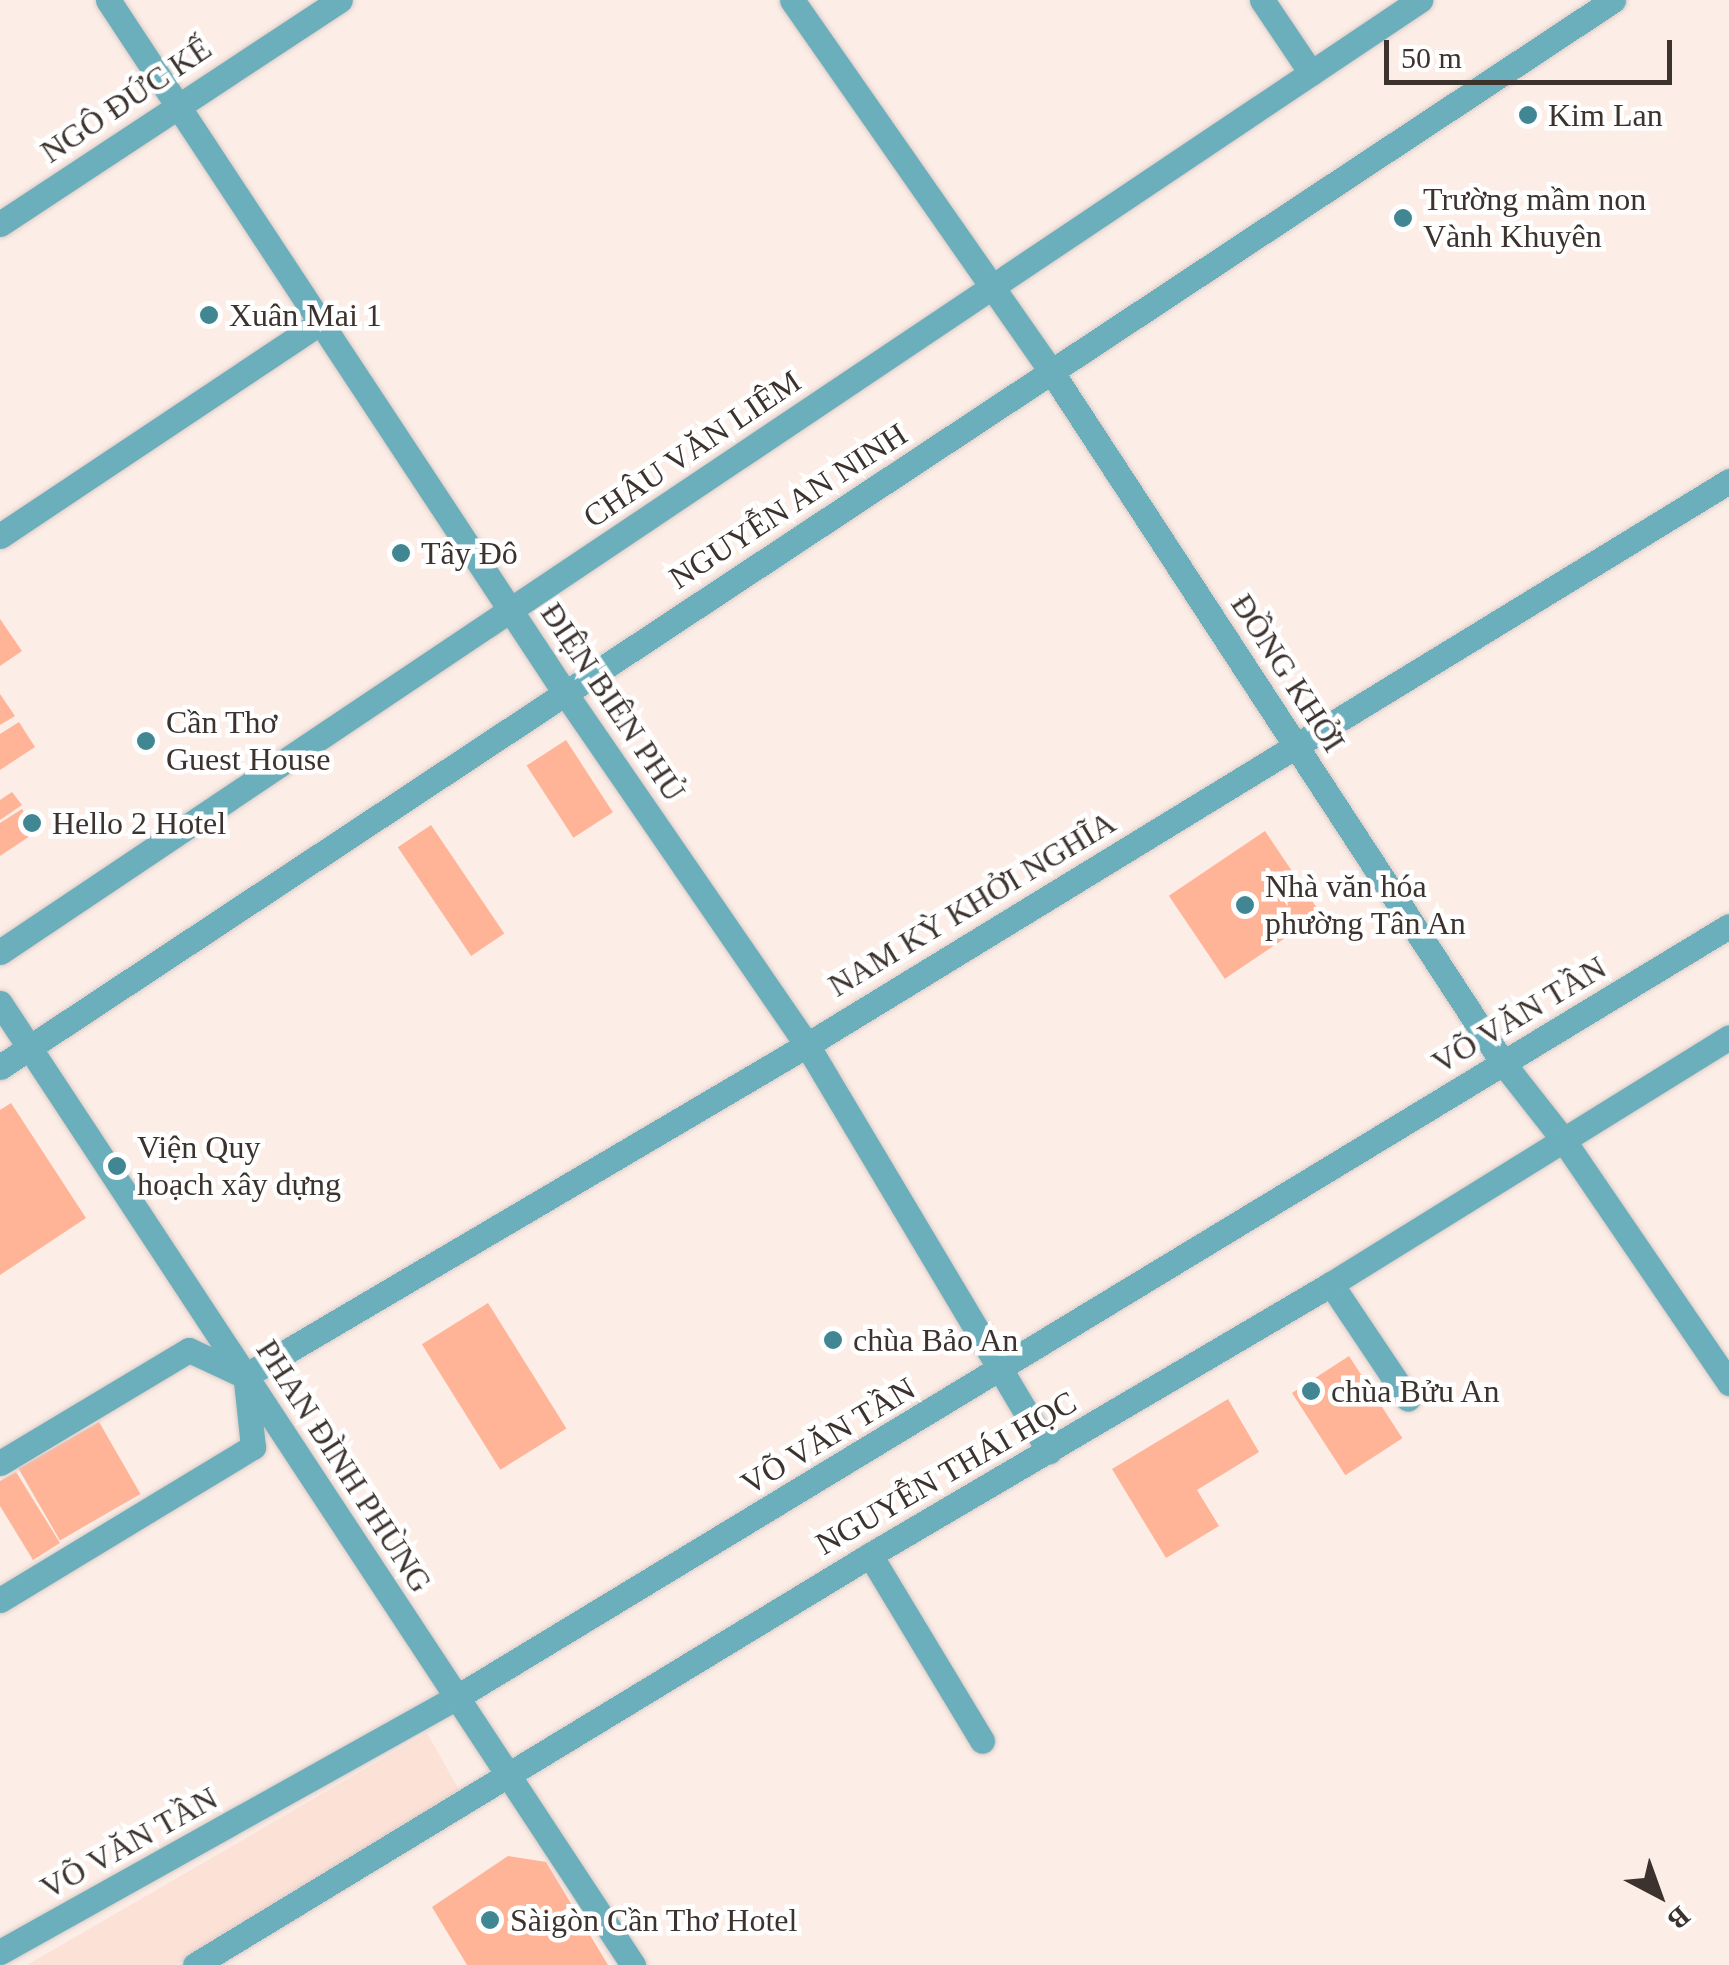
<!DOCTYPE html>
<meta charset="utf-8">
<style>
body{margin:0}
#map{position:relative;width:1729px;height:1965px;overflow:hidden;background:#fcede7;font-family:Georgia,serif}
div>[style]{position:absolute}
.built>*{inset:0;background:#fce1d7}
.building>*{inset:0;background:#ffb498;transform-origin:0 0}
.roads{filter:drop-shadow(0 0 2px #d9cbc6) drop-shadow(0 0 2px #d9cbc6)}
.minor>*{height:25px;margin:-12.5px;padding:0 12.5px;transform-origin:12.5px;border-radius:12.5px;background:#6cafbc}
.dots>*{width:28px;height:28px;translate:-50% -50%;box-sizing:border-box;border:5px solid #fff;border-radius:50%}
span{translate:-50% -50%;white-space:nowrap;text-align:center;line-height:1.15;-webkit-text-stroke:9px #fff;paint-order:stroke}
.street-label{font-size:32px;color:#3c322e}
.poi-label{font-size:32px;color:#3c322e}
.left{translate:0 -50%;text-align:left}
.north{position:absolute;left:1609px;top:1845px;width:100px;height:100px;-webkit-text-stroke:8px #fff;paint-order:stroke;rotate:139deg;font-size:28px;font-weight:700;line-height:40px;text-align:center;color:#3c322e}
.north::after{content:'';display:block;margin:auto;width:35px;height:45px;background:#3c322e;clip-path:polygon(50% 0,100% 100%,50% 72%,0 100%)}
.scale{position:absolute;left:1384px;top:40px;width:288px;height:45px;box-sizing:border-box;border:5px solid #3c322e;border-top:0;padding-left:12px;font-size:30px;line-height:35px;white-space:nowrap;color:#3c322e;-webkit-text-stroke:8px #fff;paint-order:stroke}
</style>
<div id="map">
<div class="built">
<i style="clip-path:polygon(427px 1733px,462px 1795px,176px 1965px,27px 1965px)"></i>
</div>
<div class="building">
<i style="clip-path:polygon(0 619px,22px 651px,0 666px)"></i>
<i style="clip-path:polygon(0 694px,15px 716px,0 725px)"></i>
<i style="clip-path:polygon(19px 722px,35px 747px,0 770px,0 734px)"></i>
<i style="left:566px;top:740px;width:86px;height:47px;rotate:57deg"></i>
<i style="clip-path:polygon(12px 792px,22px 805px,0 820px,0 800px)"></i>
<i style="clip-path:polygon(22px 809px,36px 832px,0 856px,0 823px)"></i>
<i style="left:431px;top:825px;width:131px;height:40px;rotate:56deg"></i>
<i style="left:1265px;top:831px;width:100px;height:116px;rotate:56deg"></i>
<i style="clip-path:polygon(11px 1103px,86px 1218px,0 1275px,0 1110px)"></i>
<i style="left:488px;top:1303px;width:148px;height:78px;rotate:58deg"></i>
<i style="left:1349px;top:1356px;width:98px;height:68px;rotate:57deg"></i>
<i style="clip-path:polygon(1228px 1399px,1259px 1452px,1197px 1490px,1219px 1526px,1166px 1558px,1112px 1469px)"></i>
<i style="left:99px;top:1422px;width:83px;height:93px;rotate:60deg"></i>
<i style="clip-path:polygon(16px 1472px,60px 1543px,33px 1560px,0 1506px,0 1481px)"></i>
<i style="clip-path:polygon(508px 1856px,546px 1862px,608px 1965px,467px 1965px,432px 1907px)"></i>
</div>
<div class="roads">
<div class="minor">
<i style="left:108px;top:0;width:830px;rotate:56.6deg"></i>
<i style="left:565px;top:693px;width:427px;rotate:55.5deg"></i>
<i style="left:807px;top:1045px;width:473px;rotate:59.2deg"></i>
<i style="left:792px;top:0;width:452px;rotate:55.1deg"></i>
<i style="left:1051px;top:371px;width:827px;rotate:56.85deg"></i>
<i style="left:1503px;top:1063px;width:95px;rotate:51.8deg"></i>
<i style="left:1562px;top:1138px;width:297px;rotate:55.7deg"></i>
<i style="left:1262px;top:0;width:88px;rotate:56.1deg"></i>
<i style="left:0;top:224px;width:407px;rotate:-33.4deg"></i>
<i style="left:0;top:536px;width:386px;rotate:-33.7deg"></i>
<i style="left:0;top:952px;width:1710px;rotate:-33.84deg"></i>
<i style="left:0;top:1003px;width:1152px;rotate:56.65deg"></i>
<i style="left:0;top:1067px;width:1934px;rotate:-33.48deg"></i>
<i style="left:1331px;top:1284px;width:138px;rotate:56.2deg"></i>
<i style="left:245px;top:1376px;width:652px;rotate:-30.5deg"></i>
<i style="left:807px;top:1045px;width:1081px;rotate:-31.45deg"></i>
<i style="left:0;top:1463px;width:220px;rotate:-30.9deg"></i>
<i style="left:189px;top:1350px;width:62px;rotate:24.9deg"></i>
<i style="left:870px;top:1555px;width:217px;rotate:58.9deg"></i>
<i style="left:0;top:1600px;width:296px;rotate:-31.2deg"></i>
<i style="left:253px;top:1447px;width:66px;rotate:-96.1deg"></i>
<i style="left:0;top:1952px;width:523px;rotate:-29.16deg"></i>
<i style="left:457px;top:1697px;width:1487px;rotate:-31.22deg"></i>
<i style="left:195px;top:1965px;width:790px;rotate:-31.27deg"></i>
<i style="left:870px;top:1555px;width:535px;rotate:-30.45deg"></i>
<i style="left:1331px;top:1284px;width:468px;rotate:-31.8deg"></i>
</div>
</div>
<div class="dots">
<i style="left:1528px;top:115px;background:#418693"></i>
<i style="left:1403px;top:218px;background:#418693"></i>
<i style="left:209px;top:315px;background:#418693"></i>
<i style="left:401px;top:553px;background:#418693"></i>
<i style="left:146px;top:741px;background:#418693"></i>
<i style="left:32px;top:823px;background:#418693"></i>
<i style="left:1245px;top:905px;background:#418693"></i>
<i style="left:117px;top:1166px;background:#418693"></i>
<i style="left:833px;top:1340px;background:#418693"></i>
<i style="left:1311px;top:1391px;background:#418693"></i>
<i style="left:490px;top:1920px;background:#418693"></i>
</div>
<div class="street-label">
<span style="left:126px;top:100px;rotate:-34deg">NGÔ ĐỨC KẾ</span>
<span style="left:692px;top:449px;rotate:-34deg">CHÂU VĂN LIÊM</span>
<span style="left:788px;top:506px;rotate:-33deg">NGUYỄN AN NINH</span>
<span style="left:1288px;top:673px;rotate:57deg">ĐỒNG KHỞI</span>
<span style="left:613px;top:702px;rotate:56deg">ĐIỆN BIÊN PHỦ</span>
<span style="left:972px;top:904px;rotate:-31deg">NAM KỲ KHỞI NGHĨA</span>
<span style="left:1519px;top:1015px;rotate:-31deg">VÕ VĂN TẦN</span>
<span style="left:828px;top:1436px;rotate:-31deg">VÕ VĂN TẦN</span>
<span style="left:344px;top:1466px;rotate:57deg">PHAN ĐÌNH PHÙNG</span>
<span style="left:946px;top:1473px;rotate:-30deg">NGUYỄN THÁI HỌC</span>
<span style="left:129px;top:1843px;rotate:-29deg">VÕ VĂN TẦN</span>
</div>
<div class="poi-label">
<span class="left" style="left:1548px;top:115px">Kim Lan</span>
<span class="left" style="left:1423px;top:218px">Trường mầm non<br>Vành Khuyên</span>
<span class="left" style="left:229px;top:315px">Xuân Mai 1</span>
<span class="left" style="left:421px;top:553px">Tây Đô</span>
<span class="left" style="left:166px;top:741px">Cần Thơ<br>Guest House</span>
<span class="left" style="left:52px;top:823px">Hello 2 Hotel</span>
<span class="left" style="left:1265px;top:905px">Nhà văn hóa<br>phường Tân An</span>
<span class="left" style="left:137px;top:1166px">Viện Quy<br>hoạch xây dựng</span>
<span class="left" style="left:853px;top:1340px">chùa Bảo An</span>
<span class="left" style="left:1331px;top:1391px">chùa Bửu An</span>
<span class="left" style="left:510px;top:1920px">Sàigòn Cần Thơ Hotel</span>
</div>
<div class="north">B</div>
<div class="scale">50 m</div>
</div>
